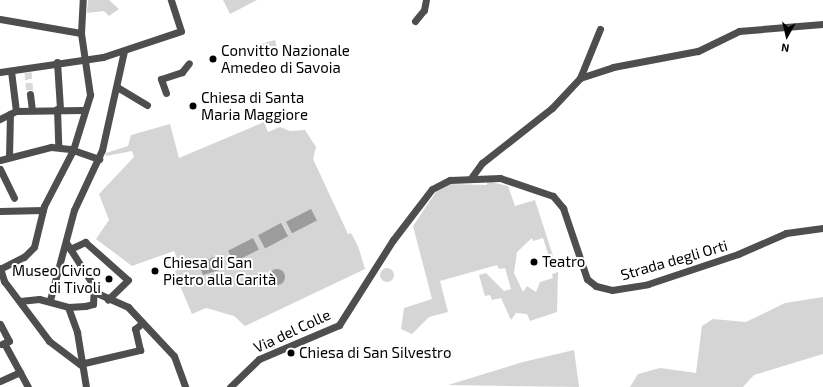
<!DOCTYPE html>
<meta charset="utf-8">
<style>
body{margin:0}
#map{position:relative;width:823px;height:387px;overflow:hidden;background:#fff;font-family:"Exo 2",sans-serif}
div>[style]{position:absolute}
.green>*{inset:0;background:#d5d5d5;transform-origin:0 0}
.round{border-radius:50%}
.water>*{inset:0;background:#9c9c9c;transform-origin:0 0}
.street-tunnel>*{height:7px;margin-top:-3.5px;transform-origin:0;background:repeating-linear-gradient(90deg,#d9d9d9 0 7px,transparent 0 10.5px)}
.street>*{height:7px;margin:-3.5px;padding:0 3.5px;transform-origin:3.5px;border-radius:3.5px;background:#4e4e4e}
.dots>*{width:11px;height:11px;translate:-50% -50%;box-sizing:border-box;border:2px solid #fff;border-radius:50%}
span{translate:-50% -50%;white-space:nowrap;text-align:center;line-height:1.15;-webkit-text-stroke:4px #fff;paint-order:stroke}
.poi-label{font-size:15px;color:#000}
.left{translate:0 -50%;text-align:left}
.right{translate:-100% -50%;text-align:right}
.street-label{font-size:15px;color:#000}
.north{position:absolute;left:767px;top:16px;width:40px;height:40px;-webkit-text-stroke:3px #fff;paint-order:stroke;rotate:188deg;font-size:11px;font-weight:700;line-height:16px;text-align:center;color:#000}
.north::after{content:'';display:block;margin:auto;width:14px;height:18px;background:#000;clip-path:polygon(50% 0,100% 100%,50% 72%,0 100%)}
</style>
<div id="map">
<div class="green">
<i style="clip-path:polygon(88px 0,109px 0,119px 9px,109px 16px,104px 11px,87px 13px)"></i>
<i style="clip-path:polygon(223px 0,257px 0,230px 14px)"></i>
<i style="left:275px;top:40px;width:11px;height:20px;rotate:75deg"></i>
<i style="clip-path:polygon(264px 122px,268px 132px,280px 127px,290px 131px,305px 130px,316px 147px,313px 159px,348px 234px,351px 233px,358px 246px,365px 269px,245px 326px,234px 316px,206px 308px,192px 314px,174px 272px,181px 268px,174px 251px,132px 266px,96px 239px,109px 220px,99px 194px,134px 157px,132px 151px,106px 156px,106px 153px,128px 146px,131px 135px,170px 124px,179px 158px)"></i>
<i style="clip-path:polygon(487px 181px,508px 186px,515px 206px,535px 200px,553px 256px,549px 257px,543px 238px,533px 241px,532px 238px,517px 252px,514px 273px,523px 292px,527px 286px,536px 292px,540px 282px,553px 278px,552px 274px,558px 272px,557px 312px,530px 321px,527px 314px,516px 313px,511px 320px,501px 298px,492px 300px,490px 295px,485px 296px,479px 275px,486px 273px,504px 291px,511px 289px,505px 268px,499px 269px,497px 265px,440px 281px,448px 312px,429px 317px,412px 334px,401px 329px,404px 308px,432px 299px,413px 226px,438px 189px,450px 184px,487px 185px)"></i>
<i class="round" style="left:380px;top:268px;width:14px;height:14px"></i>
<i style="clip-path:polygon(823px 297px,823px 354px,754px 375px,743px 387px,630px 387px,638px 374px,660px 368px,696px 373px,702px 326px,713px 319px,746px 322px,785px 303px)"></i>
<i style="clip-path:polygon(574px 350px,579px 387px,448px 385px,523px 362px)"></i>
</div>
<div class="water">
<i style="left:311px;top:209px;width:13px;height:28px;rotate:63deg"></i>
<i style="left:281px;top:223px;width:15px;height:26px;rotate:62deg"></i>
<i style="left:253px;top:238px;width:13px;height:28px;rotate:63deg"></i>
<i style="clip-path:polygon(213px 257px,217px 259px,219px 270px,203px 275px,199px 265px)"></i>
<i class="round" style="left:269px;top:269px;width:16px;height:16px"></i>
</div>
<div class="street-tunnel">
<i style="left:28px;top:72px;width:22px;rotate:85deg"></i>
</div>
<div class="street">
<i style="left:0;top:19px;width:82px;rotate:9.8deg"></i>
<i style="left:81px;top:33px;width:33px;rotate:-87deg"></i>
<i style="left:415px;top:21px;width:14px;rotate:-51deg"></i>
<i style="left:424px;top:10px;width:10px;rotate:-79deg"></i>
<i style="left:57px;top:62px;width:47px;rotate:86.3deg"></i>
<i style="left:11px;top:71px;width:40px;rotate:82.9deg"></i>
<i style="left:0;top:72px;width:104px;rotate:-8.3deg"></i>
<i style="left:103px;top:57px;width:82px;rotate:-18.4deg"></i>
<i style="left:181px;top:31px;width:33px;rotate:-108deg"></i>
<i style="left:580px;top:78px;width:53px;rotate:-67.8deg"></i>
<i style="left:117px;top:87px;width:35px;rotate:31deg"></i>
<i style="left:166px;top:93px;width:15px;rotate:-110deg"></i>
<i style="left:161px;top:79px;width:22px;rotate:-18deg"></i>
<i style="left:182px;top:72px;width:11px;rotate:-52deg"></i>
<i style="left:30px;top:94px;width:16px;rotate:83deg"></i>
<i style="left:57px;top:109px;width:38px;rotate:88deg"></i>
<i style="left:0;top:119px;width:18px;rotate:-27deg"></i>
<i style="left:16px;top:111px;width:66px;rotate:-0.9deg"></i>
<i style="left:9px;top:157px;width:43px;rotate:-88.7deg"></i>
<i style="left:0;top:160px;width:53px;rotate:-14.3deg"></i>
<i style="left:51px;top:147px;width:19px;rotate:6deg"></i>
<i style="left:70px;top:149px;width:31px;rotate:19deg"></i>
<i style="left:0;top:169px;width:32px;rotate:64deg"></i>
<i style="left:471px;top:178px;width:19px;rotate:-54deg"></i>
<i style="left:482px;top:163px;width:89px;rotate:-38.2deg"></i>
<i style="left:552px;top:108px;width:41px;rotate:-47deg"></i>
<i style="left:580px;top:78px;width:35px;rotate:-18deg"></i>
<i style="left:613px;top:67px;width:86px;rotate:-10.7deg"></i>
<i style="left:698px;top:51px;width:46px;rotate:-26deg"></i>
<i style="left:739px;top:31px;width:84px;rotate:-4.8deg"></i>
<i style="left:0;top:211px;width:43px;rotate:-1.3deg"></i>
<i style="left:67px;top:244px;width:59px;rotate:57.4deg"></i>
<i style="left:99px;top:294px;width:32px;rotate:24deg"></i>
<i style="left:128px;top:307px;width:67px;rotate:46.8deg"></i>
<i style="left:174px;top:356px;width:33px;rotate:70deg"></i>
<i style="left:70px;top:249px;width:17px;rotate:-25deg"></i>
<i style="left:85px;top:242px;width:57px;rotate:41.5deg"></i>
<i style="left:128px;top:280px;width:28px;rotate:136deg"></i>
<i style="left:0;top:268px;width:14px;rotate:73deg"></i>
<i style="left:4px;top:281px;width:75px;rotate:53.1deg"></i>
<i style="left:49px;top:341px;width:39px;rotate:37deg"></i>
<i style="left:80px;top:364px;width:62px;rotate:-13.1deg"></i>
<i style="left:140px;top:350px;width:22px;rotate:-103deg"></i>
<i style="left:135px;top:329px;width:8px;rotate:-40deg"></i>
<i style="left:0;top:269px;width:27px;rotate:-27deg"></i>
<i style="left:24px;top:257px;width:14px;rotate:-45deg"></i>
<i style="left:34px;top:247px;width:42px;rotate:-76.3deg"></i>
<i style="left:44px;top:206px;width:63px;rotate:-62.6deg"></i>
<i style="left:73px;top:150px;width:58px;rotate:-72.8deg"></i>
<i style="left:90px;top:95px;width:63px;rotate:-98.3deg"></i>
<i style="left:50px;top:300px;width:93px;rotate:-75.1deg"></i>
<i style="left:74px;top:210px;width:66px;rotate:-65deg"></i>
<i style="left:102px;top:150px;width:101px;rotate:-77.5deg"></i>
<i style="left:20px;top:301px;width:19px;rotate:-6deg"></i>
<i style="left:39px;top:299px;width:30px;rotate:15deg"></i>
<i style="left:68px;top:307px;width:17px;rotate:-3deg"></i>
<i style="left:85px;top:306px;width:8px;rotate:-14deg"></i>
<i style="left:93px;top:304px;width:17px;rotate:-87deg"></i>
<i style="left:68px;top:307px;width:27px;rotate:70deg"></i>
<i style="left:77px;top:332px;width:56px;rotate:80.7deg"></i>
<i style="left:0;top:324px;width:19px;rotate:62deg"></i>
<i style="left:9px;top:341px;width:8px;rotate:157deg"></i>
<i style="left:4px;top:343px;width:50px;rotate:61.4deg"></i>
<i style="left:0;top:381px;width:22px;rotate:-24deg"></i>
<i style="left:230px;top:387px;width:40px;rotate:-44deg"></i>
<i style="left:259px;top:359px;width:87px;rotate:-23deg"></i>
<i style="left:339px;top:325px;width:101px;rotate:-57.6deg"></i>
<i style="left:393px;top:240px;width:64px;rotate:-52.6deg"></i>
<i style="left:432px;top:189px;width:20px;rotate:-27deg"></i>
<i style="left:450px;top:180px;width:50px;rotate:-2.3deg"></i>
<i style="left:500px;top:178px;width:56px;rotate:18.8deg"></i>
<i style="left:553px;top:196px;width:16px;rotate:50deg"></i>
<i style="left:563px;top:208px;width:75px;rotate:71.3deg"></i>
<i style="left:587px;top:279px;width:11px;rotate:38deg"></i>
<i style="left:596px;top:286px;width:16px;rotate:14deg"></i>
<i style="left:612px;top:290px;width:36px;rotate:-9deg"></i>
<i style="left:648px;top:284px;width:95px;rotate:-18.4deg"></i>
<i style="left:738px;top:254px;width:52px;rotate:-23.6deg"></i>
<i style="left:786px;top:233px;width:37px;rotate:-8deg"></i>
</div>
<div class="dots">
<i style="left:213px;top:59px;background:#000"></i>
<i style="left:193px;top:106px;background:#000"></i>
<i style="left:534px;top:262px;background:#000"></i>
<i style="left:155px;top:271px;background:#000"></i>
<i style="left:109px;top:279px;background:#000"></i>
<i style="left:291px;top:353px;background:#000"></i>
</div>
<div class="poi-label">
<span class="left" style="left:221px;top:59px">Convitto Nazionale<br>Amedeo di Savoia</span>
<span class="left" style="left:201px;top:106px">Chiesa di Santa<br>Maria Maggiore</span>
<span class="left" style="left:163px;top:271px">Chiesa di San<br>Pietro alla Carità</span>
<span class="left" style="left:542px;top:262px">Teatro</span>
<span class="right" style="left:101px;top:279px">Museo Civico<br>di Tivoli</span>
<span class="left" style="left:299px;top:353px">Chiesa di San Silvestro</span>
</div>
<div class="street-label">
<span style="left:674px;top:260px;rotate:-16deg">Strada degli Orti</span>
<span style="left:292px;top:331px;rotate:-25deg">Via del Colle</span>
</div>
<div class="north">N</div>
</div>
